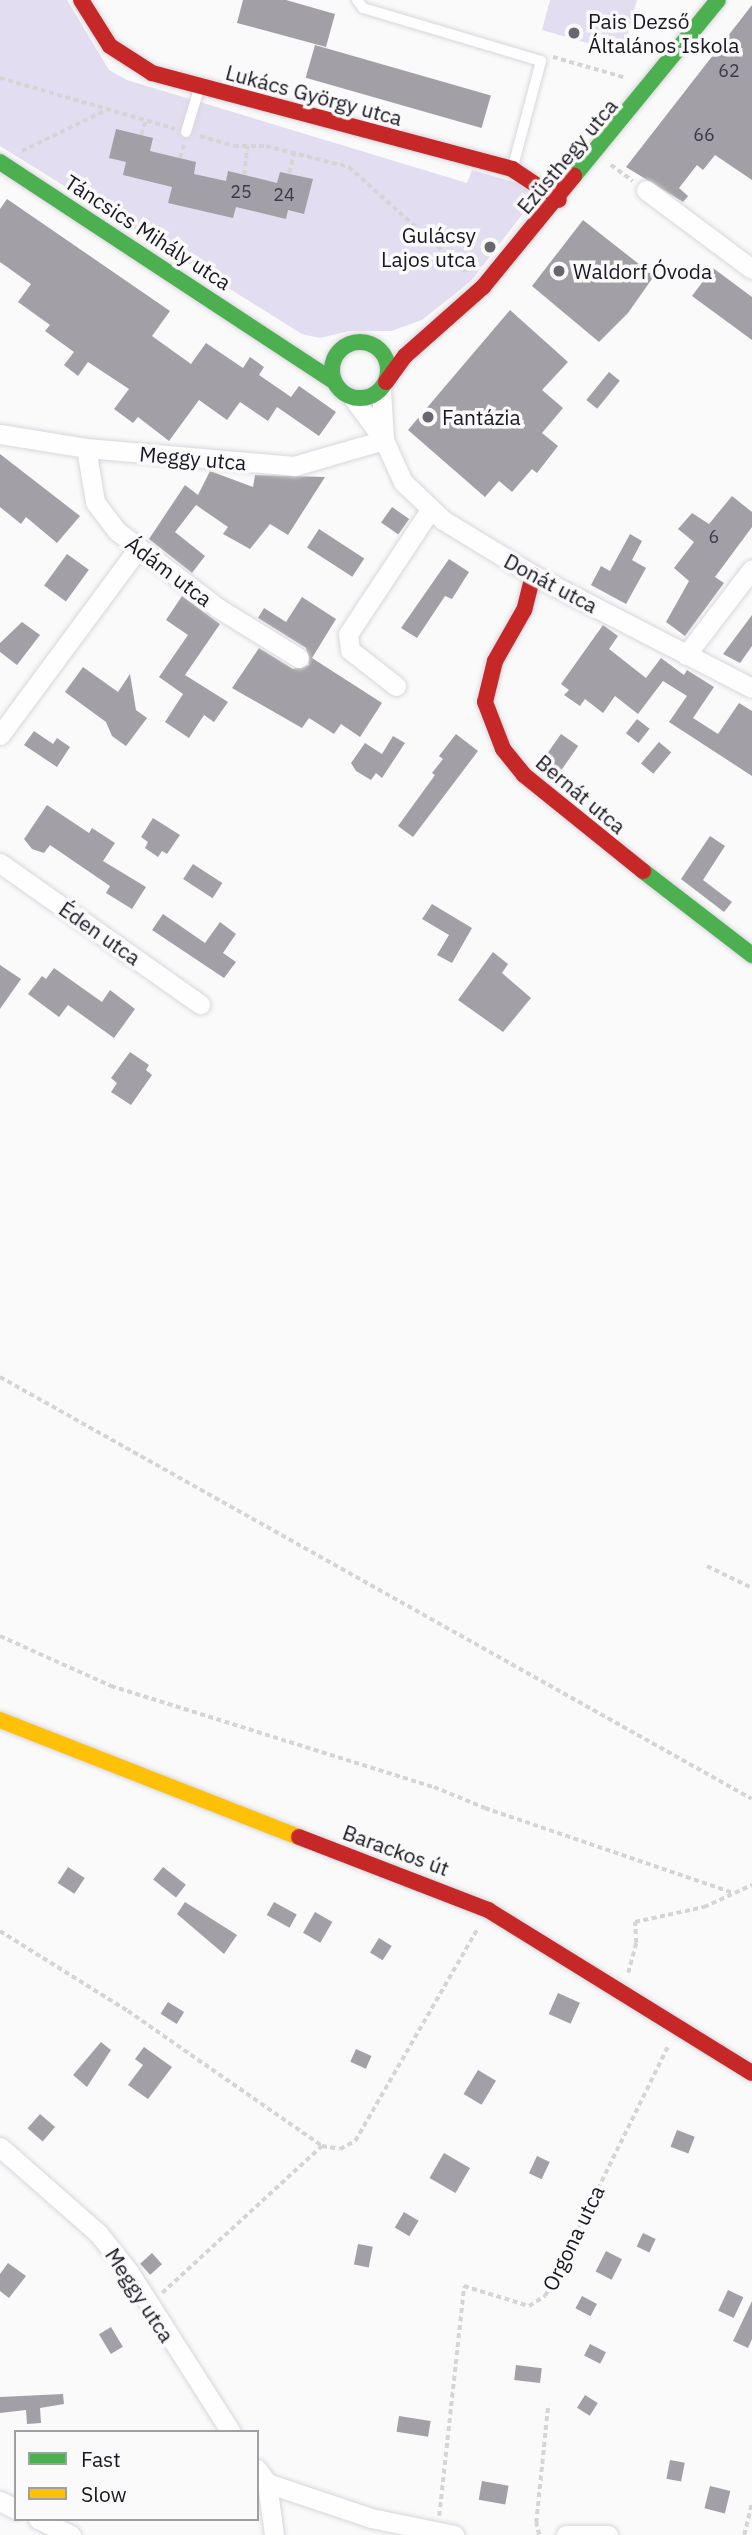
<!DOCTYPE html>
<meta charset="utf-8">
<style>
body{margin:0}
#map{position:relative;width:752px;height:2535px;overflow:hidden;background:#fafafa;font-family:"IBM Plex Sans",sans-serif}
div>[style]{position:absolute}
.green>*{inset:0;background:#e2ddf0}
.building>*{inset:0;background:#a2a0a6;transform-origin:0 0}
.path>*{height:3.5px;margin-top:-1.75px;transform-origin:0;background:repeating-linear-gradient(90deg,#d5d5d5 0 5px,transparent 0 8.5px)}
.roads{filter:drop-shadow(0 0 2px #d8d6dd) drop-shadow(0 0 2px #d8d6dd)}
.lane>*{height:10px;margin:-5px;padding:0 5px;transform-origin:5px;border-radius:5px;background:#fefefe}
.street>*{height:19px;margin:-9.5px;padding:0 9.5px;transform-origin:9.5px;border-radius:9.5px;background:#fefefe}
.fast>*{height:16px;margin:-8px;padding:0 8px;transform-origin:8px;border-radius:8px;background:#4caf50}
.fast>.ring{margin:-8px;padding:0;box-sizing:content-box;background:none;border:16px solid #4caf50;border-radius:50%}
.slow>*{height:16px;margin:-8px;padding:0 8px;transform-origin:8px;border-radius:8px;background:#ffc107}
.jam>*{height:16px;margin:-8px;padding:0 8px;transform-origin:8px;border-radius:8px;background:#c62828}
.dots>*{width:19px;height:19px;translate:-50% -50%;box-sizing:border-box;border:4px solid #fafafa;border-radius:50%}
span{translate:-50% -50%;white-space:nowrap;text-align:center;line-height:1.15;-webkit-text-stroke:7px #fafafa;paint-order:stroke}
.number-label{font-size:18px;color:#3c3844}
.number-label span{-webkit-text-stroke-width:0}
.poi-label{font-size:21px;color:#1a1623}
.left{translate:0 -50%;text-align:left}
.right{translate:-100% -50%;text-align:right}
.street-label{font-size:21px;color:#1a1623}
.legend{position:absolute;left:14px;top:2430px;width:245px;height:91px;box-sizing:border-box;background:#fafafa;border:2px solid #a09fa4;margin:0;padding:9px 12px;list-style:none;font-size:21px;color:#1a1623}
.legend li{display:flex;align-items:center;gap:14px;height:35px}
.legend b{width:35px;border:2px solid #a09fa4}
</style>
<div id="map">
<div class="green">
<i style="clip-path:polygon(0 0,67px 0,109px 70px,127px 80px,467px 183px,472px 170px,520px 184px,530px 191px,531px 203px,471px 281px,422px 320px,391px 331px,349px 331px,320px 338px,302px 334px,0 146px)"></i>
<i style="clip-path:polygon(550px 0,637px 0,622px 53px,542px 30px)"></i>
</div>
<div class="building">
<i style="clip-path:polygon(243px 0,286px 0,335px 14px,326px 47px,237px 23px)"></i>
<i style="clip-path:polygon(752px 5px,752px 180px,715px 155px,703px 170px,697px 165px,679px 188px,688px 196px,683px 202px,626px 167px)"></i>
<i style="left:315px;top:45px;width:183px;height:34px;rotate:16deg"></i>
<i style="clip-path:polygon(116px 129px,153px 138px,150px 151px,196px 162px,194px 174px,226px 181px,228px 171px,277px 183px,280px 172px,313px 179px,304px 214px,288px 210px,286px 219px,236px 207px,233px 218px,168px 203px,172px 187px,123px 175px,126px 162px,109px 158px)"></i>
<i style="clip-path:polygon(7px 199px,170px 311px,152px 336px,191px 364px,206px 343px,243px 368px,250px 357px,264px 367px,259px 375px,291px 397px,299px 386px,336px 412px,319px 436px,277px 407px,268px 421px,240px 402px,227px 420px,199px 400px,169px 441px,138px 417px,133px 423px,114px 409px,129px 389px,88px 362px,78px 376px,64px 365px,74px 352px,45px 331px,50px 325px,18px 302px,31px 284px,0 262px,0 209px)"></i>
<i style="clip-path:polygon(583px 220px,654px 276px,628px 313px,599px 342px,532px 286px)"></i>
<i style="clip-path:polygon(713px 268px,752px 297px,752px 340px,692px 296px)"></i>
<i style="clip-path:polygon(510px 310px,568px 362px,542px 390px,563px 408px,542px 433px,558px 446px,537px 473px,532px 469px,512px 492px,499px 481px,485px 497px,408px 430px)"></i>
<i style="left:609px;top:372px;width:14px;height:36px;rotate:39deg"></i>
<i style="clip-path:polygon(0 454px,80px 516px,57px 543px,26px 517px,21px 524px,0 507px)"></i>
<i style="clip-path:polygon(210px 471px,253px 487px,255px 475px,325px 477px,288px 535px,270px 524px,250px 549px,223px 534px,228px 527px,196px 505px,175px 532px,205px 556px,192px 573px,149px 539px,185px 485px,198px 495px)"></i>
<i style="clip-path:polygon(732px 496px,752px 512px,752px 527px,715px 577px,724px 583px,685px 636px,666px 622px,689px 581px,674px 568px,694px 542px,678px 529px,692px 513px,709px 524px)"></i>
<i style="left:392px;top:507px;width:21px;height:19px;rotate:35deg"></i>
<i style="left:319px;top:529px;width:54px;height:22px;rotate:33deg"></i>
<i style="clip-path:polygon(630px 534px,642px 541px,632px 560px,646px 568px,626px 604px,591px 585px,601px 566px,610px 571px)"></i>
<i style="left:67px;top:554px;width:27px;height:39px;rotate:36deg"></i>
<i style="clip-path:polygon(449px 559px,469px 572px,452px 599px,445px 596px,417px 638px,401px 628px)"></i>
<i style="clip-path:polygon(182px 596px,220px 624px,185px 675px,228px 702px,214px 722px,204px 715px,189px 738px,165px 722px,183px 694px,159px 677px,188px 635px,166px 620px)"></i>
<i style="clip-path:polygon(302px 597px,336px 619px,312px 658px,382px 703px,360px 737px,341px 724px,334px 734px,309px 718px,302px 728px,232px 688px,259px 648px,293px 669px,309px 665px,306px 648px,258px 618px,264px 608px,286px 622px)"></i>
<i style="clip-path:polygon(752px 615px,752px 646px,740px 663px,723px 654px)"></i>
<i style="clip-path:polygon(22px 622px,40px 635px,17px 665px,0 652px,0 643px)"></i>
<i style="clip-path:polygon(603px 625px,618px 636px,609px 649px,646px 678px,661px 658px,684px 675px,687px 670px,714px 687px,693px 718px,718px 734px,739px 703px,752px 711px,752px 776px,669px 722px,687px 696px,663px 681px,638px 714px,615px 696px,603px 713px,585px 699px,580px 706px,564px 695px,569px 690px,561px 684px)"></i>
<i style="clip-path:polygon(83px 667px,118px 692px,130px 674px,136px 710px,147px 718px,126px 746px,112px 736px,106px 722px,65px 692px)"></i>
<i style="left:637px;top:719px;width:16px;height:18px;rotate:38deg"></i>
<i style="clip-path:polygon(34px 731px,53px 744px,57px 738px,70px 747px,57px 767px,24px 745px)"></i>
<i style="clip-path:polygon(456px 734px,478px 751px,413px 837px,398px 826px,435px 775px,432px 773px,443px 759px,439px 756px)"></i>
<i style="left:561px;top:734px;width:21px;height:34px;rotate:35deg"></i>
<i style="clip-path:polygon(393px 736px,405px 743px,382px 778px,376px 773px,371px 780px,356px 771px,351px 763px,365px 743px,382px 754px)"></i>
<i style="left:659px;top:742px;width:16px;height:28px;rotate:40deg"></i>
<i style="clip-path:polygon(47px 805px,89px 833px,92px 828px,115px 843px,103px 861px,146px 887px,132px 909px,106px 893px,110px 886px,50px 845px,44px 853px,32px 849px,24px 839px)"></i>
<i style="clip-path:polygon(153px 818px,180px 835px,167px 854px,162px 851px,158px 857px,145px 848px,148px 842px,141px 837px)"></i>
<i style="clip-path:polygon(710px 836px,725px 846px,703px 880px,732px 902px,724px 912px,681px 879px)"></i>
<i style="left:193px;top:864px;width:35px;height:18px;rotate:33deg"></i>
<i style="clip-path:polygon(432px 904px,472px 928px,452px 963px,437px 955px,449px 935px,422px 919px)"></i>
<i style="clip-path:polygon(163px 914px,205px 943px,220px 922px,236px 934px,223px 953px,236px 962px,224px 978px,152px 930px)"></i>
<i style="clip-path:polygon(493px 952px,508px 964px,502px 973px,531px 998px,503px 1032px,458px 1000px)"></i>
<i style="clip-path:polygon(0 965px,21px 979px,0 1009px)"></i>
<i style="clip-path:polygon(54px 968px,102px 1002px,110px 990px,135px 1009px,114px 1038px,68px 1005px,59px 1017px,28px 994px,42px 976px,46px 979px)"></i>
<i style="clip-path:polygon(130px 1052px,149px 1065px,146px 1070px,152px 1075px,131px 1105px,111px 1092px,117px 1083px,111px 1078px)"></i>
<i style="left:68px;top:1867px;width:20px;height:19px;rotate:33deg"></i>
<i style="left:163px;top:1867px;width:29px;height:16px;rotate:38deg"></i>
<i style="clip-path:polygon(185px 1902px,237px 1935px,224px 1954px,177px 1914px)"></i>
<i style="left:274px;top:1902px;width:26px;height:15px;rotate:29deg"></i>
<i style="left:315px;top:1912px;width:20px;height:24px;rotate:30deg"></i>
<i style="left:379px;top:1938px;width:15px;height:17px;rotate:32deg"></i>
<i style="left:558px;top:1993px;width:24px;height:23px;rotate:24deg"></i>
<i style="left:168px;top:2002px;width:19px;height:14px;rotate:32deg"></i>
<i style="clip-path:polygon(101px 2042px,111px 2050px,87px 2087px,73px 2075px)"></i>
<i style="clip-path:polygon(144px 2047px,172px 2067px,148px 2099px,128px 2085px,143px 2065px,135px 2059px)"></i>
<i style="left:356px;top:2049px;width:17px;height:14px;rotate:24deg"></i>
<i style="left:478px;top:2070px;width:21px;height:28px;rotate:31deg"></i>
<i style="left:40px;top:2114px;width:20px;height:19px;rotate:41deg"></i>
<i style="left:677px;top:2130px;width:19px;height:18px;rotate:21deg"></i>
<i style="left:444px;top:2153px;width:30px;height:29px;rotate:30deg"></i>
<i style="left:537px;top:2156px;width:14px;height:19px;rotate:25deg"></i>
<i style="left:404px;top:2212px;width:17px;height:18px;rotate:31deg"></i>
<i style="left:643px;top:2233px;width:14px;height:15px;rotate:25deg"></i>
<i style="left:358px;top:2244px;width:15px;height:21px;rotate:11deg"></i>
<i style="left:606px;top:2251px;width:18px;height:23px;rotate:27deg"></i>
<i style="left:152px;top:2253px;width:15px;height:16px;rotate:48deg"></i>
<i style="clip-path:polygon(8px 2263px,26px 2276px,9px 2298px,0 2291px,0 2274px)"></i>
<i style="left:728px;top:2290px;width:17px;height:23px;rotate:25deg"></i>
<i style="left:582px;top:2296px;width:17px;height:14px;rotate:28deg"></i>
<i style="clip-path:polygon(752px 2301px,752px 2339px,748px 2348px,733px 2341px)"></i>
<i style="left:111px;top:2327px;width:23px;height:14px;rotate:59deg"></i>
<i style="left:590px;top:2344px;width:18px;height:13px;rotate:27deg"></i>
<i style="left:516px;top:2365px;width:26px;height:15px;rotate:7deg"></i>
<i style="clip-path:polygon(63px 2394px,64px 2404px,40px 2408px,41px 2423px,27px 2424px,26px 2410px,0 2413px,0 2397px)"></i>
<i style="left:585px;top:2395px;width:15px;height:15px;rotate:32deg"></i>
<i style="left:399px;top:2416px;width:32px;height:16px;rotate:9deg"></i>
<i style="left:670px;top:2460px;width:15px;height:19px;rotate:11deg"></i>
<i style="left:482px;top:2481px;width:27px;height:19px;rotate:10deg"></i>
<i style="left:710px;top:2486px;width:21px;height:23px;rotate:14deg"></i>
</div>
<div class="path">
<i style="left:553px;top:57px;width:76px;rotate:16deg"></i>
<i style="left:0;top:78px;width:182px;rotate:16.2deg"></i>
<i style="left:141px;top:135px;width:16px;rotate:-72deg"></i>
<i style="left:200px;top:136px;width:35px;rotate:16deg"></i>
<i style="left:234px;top:146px;width:32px"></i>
<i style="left:266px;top:146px;width:86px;rotate:14.2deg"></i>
<i style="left:349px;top:167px;width:157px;rotate:41.9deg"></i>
<i style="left:22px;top:151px;width:93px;rotate:-26deg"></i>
<i style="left:180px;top:158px;width:16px;rotate:-75deg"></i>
<i style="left:611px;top:165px;width:27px;rotate:36deg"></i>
<i style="left:289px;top:173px;width:21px;rotate:-76deg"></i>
<i style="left:244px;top:175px;width:29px;rotate:-84deg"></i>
<i style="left:0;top:1377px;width:862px;rotate:29.3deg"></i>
<i style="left:707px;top:1566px;width:50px;rotate:26.1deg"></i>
<i style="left:0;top:1636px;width:122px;rotate:24.2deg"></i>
<i style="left:111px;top:1686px;width:338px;rotate:17.4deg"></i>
<i style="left:434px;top:1787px;width:55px;rotate:22.4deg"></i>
<i style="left:485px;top:1808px;width:260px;rotate:18.9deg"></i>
<i style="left:0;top:1931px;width:151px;rotate:32deg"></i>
<i style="left:128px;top:2011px;width:236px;rotate:34.8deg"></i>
<i style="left:628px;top:1973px;width:31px;rotate:-75deg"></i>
<i style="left:636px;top:1943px;width:21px;rotate:-93deg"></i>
<i style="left:635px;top:1922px;width:71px;rotate:-12.3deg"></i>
<i style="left:704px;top:1907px;width:53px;rotate:-24.6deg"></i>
<i style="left:162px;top:2293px;width:217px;rotate:-42.6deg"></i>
<i style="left:322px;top:2146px;width:18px;rotate:9deg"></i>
<i style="left:340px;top:2149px;width:17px;rotate:-28deg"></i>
<i style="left:355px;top:2141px;width:244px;rotate:-60deg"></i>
<i style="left:439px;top:2516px;width:231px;rotate:-83.8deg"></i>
<i style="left:464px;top:2286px;width:68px;rotate:17.1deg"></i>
<i style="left:529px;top:2306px;width:19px;rotate:-32deg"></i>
<i style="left:545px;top:2296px;width:279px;rotate:-63.8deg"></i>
<i style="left:539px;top:2535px;width:12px;rotate:-104deg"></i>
<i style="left:536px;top:2523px;width:119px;rotate:-84.2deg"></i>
<i style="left:744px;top:2535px;width:32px;rotate:-76deg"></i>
</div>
<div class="roads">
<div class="lane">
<i style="left:357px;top:0;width:10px;rotate:53deg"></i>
<i style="left:363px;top:8px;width:186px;rotate:16.6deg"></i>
<i style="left:541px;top:61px;width:109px;rotate:104.9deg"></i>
<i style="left:186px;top:132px;width:45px;rotate:-73.2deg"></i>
</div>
<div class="street">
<i style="left:646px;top:190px;width:132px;rotate:36.7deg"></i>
<i style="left:381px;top:390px;width:49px;rotate:86.5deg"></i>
<i style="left:353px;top:398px;width:52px;rotate:53.6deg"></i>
<i style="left:384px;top:440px;width:46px;rotate:65.7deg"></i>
<i style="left:403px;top:482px;width:55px;rotate:43.5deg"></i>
<i style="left:443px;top:520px;width:105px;rotate:31.4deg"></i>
<i style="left:533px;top:575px;width:246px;rotate:27.3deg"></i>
<i style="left:0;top:434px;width:87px;rotate:9.2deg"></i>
<i style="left:86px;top:448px;width:209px;rotate:4.9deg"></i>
<i style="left:294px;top:466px;width:94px;rotate:-16.1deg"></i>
<i style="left:86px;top:448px;width:55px;rotate:80.5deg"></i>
<i style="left:95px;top:502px;width:36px;rotate:53deg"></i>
<i style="left:117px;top:531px;width:127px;rotate:37.3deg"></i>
<i style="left:218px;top:608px;width:95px;rotate:31.7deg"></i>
<i style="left:686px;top:655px;width:108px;rotate:-52.5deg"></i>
<i style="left:396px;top:686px;width:58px;rotate:-142deg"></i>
<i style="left:350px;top:650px;width:16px;rotate:-97deg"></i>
<i style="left:348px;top:634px;width:149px;rotate:-56.5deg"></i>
<i style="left:0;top:735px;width:230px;rotate:-53.5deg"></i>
<i style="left:0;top:863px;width:245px;rotate:35.2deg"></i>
<i style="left:0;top:2147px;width:130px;rotate:41.3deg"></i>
<i style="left:98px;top:2233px;width:50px;rotate:51.5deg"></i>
<i style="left:129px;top:2272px;width:190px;rotate:57.5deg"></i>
<i style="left:257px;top:2469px;width:17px;rotate:54deg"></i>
<i style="left:267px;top:2483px;width:110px;rotate:18.6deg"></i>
<i style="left:371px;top:2518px;width:85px;rotate:11.6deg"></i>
<i style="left:267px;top:2483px;width:52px;rotate:82.3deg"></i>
<i style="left:0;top:2501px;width:18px;rotate:27deg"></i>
<i style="left:38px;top:2519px;width:37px;rotate:26deg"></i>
<i style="left:566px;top:2535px;width:42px"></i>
</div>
<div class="fast">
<i style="left:0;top:162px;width:399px;rotate:33.3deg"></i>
<i style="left:574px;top:176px;width:227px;rotate:-50.7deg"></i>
<i class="ring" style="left:332px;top:342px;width:40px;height:40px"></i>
<i style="left:643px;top:871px;width:138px;rotate:37.6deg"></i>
</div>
<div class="slow">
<i style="left:0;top:1720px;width:321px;rotate:21.4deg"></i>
</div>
<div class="jam">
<i style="left:81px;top:0;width:54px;rotate:57.8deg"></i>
<i style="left:110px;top:46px;width:50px;rotate:32.7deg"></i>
<i style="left:152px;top:73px;width:373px;rotate:14.9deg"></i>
<i style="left:512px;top:169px;width:56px;rotate:33.4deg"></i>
<i style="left:386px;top:382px;width:32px;rotate:-54deg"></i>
<i style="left:405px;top:356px;width:104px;rotate:-41.5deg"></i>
<i style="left:483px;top:287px;width:144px;rotate:-50.7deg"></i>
<i style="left:533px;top:575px;width:36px;rotate:104deg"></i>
<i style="left:524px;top:610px;width:59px;rotate:119.6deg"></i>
<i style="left:495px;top:661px;width:42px;rotate:103.7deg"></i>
<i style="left:485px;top:702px;width:50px;rotate:69deg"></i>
<i style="left:503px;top:749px;width:33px;rotate:51deg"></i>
<i style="left:524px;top:775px;width:153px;rotate:38.9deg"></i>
<i style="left:299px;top:1837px;width:203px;rotate:21.1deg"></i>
<i style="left:488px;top:1910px;width:310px;rotate:31.7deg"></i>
</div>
</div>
<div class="dots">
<i style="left:574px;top:33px;background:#68666e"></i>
<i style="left:490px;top:247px;background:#68666e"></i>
<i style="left:559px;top:271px;background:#68666e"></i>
<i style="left:428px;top:417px;background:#68666e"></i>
</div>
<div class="number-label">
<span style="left:729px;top:71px">62</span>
<span style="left:704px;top:135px">66</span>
<span style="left:241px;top:192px">25</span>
<span style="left:284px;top:195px">24</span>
<span style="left:714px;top:537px">6</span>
</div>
<div class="poi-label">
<span class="left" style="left:588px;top:33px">Pais Dezső<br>Általános Iskola</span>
<span class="right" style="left:476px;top:247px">Gulácsy<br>Lajos utca</span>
<span class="left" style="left:573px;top:271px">Waldorf Óvoda</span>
<span class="left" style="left:442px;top:417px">Fantázia</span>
</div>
<div class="street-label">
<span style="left:314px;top:95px;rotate:15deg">Lukács György utca</span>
<span style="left:567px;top:156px;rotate:-50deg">Ezüsthegy utca</span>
<span style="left:148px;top:232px;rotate:33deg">Táncsics Mihály utca</span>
<span style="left:193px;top:458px;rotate:5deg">Meggy utca</span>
<span style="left:169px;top:571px;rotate:37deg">Ádám utca</span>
<span style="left:551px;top:583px;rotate:28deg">Donát utca</span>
<span style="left:581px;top:794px;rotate:40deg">Bernát utca</span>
<span style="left:100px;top:933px;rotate:35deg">Éden utca</span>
<span style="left:396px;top:1850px;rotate:20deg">Barackos út</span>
<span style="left:573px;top:2238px;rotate:-64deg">Orgona utca</span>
<span style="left:140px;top:2295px;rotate:57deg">Meggy utca</span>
</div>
<ul class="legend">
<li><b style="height:9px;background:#4caf50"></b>Fast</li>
<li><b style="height:9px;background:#ffc107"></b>Slow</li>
</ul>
</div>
